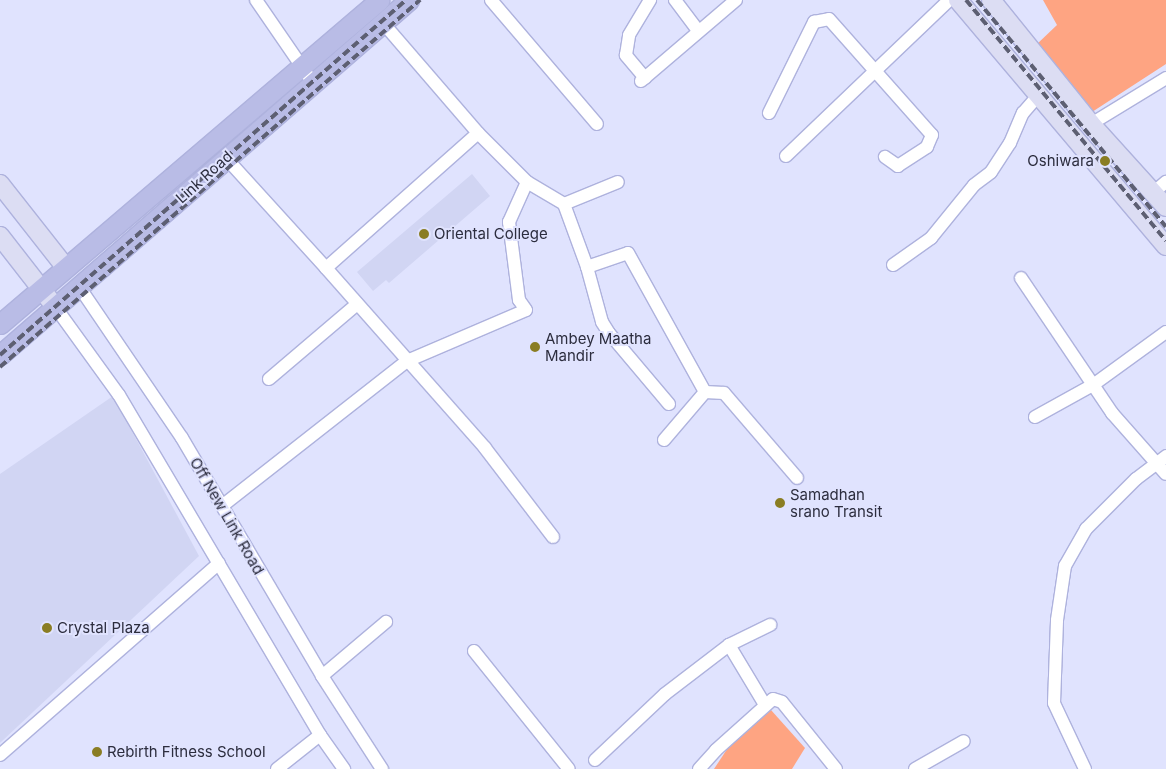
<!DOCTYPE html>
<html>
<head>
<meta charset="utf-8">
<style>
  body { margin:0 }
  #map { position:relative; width:1166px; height:769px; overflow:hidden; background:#e0e3fe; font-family:Inter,sans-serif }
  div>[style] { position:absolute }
  .built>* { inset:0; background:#d1d5f3 }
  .green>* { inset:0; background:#fea482 }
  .roads { filter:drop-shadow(1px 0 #aeb2dd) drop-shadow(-1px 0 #aeb2dd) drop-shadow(0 1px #aeb2dd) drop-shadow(0 -1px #aeb2dd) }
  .street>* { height:12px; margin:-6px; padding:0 6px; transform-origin:6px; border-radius:6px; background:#fff }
  .secondary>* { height:18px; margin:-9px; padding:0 9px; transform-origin:9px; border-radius:9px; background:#dcddf3 }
  .primary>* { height:19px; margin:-9.5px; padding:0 9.5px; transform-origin:9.5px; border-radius:9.5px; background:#b9bce6 }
  .rail>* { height:4px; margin-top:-2px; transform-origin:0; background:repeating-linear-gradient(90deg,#5d5f72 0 8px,transparent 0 12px) }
  .dots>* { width:14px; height:14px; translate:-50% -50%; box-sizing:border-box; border:2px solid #e0e3fe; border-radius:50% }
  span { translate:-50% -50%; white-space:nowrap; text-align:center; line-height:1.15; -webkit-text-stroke:4px #e0e3fe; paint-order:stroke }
  .poi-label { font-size:15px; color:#2c2d3e }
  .right { translate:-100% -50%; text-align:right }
  .left { translate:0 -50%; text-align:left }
  .street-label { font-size:15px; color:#2c2d3e }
</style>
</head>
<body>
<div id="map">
  <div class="built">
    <i style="clip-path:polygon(472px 174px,490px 196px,389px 283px,386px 280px,373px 291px,357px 272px)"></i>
    <i style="clip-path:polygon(113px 396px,199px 556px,0 743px,0 474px)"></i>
  </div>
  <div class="green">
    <i style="clip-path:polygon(1043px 0,1166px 0,1166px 64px,1092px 112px,1036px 45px,1057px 25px)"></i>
    <i style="clip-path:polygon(771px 710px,805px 748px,792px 769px,714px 769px,737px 734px)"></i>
  </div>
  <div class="roads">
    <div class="street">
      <i style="left:256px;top:0;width:101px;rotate:55.5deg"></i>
      <i style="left:491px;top:0;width:163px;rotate:49.5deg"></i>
      <i style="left:675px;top:0;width:38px;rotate:53deg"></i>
      <i style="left:645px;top:78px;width:30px;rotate:-130deg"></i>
      <i style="left:626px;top:55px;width:20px;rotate:-81deg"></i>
      <i style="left:629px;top:35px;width:41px;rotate:-59deg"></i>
      <i style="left:641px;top:81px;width:125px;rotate:-40.5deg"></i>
      <i style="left:769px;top:113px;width:102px;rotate:-63.7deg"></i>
      <i style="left:814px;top:22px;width:15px;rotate:-11deg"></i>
      <i style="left:829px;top:19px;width:155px;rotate:48.4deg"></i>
      <i style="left:932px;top:135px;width:13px;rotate:113deg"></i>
      <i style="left:927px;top:147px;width:35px;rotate:147deg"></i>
      <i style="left:898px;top:166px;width:16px;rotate:-145deg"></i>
      <i style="left:1091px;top:124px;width:88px;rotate:-31.5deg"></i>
      <i style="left:478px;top:133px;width:69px;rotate:45deg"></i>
      <i style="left:527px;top:182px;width:43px;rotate:30.7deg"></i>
      <i style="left:564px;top:204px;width:67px;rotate:69.9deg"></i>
      <i style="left:587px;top:267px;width:43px;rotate:-18.9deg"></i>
      <i style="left:628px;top:253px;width:159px;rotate:61deg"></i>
      <i style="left:705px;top:392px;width:19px;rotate:3deg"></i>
      <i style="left:724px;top:393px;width:112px;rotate:49.3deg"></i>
      <i style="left:786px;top:156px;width:226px;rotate:-43.7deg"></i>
      <i style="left:226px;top:158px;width:149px;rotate:47.7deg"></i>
      <i style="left:326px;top:268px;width:203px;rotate:-41.6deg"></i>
      <i style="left:478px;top:133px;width:145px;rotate:-130.8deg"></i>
      <i style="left:1154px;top:192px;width:16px;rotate:-40deg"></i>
      <i style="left:564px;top:204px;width:58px;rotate:-22.2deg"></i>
      <i style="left:893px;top:265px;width:47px;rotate:-35.4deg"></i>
      <i style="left:931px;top:238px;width:68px;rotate:-50.9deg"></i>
      <i style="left:974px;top:185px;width:21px;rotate:-37deg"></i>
      <i style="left:991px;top:172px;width:35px;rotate:-57deg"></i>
      <i style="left:1010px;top:143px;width:33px;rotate:-67deg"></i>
      <i style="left:1023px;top:113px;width:23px;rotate:-49deg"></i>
      <i style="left:587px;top:267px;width:57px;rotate:74.7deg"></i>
      <i style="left:602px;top:322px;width:13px;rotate:58deg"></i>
      <i style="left:609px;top:333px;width:93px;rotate:49.8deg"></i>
      <i style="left:326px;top:268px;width:240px;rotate:48.5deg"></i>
      <i style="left:485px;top:448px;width:112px;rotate:52.6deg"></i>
      <i style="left:1021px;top:278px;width:163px;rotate:56deg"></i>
      <i style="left:1112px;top:413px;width:81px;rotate:48.5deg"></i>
      <i style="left:80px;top:288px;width:181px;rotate:55.8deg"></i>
      <i style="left:182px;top:438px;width:276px;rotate:59.5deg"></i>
      <i style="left:322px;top:676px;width:111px;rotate:57.2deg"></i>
      <i style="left:56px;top:308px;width:107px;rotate:54.1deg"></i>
      <i style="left:119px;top:395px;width:395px;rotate:59.4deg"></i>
      <i style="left:320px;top:735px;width:42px;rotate:54.8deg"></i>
      <i style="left:269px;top:379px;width:116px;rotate:-40.4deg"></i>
      <i style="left:1035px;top:417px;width:66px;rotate:-28.9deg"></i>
      <i style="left:1093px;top:385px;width:90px;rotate:-36deg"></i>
      <i style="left:664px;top:440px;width:63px;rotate:-49.5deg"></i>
      <i style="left:222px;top:506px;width:235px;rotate:-38.1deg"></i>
      <i style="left:407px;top:361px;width:129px;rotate:-23.2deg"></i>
      <i style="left:526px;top:310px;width:12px;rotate:-125deg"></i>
      <i style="left:519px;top:300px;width:79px;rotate:-97.3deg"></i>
      <i style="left:509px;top:222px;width:44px;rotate:-65.8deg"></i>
      <i style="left:729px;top:645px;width:46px;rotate:-26deg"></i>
      <i style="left:474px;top:651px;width:151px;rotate:51.2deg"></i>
      <i style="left:322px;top:676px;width:84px;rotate:-40.2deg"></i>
      <i style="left:0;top:755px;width:291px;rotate:-41.2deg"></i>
      <i style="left:595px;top:760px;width:96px;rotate:-43.3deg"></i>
      <i style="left:665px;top:694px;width:81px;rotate:-37.4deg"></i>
      <i style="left:729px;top:645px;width:70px;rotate:59deg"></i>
      <i style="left:277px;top:769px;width:55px;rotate:-38.3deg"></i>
      <i style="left:699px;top:769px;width:25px;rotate:-48deg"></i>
      <i style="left:716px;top:750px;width:76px;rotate:-41.8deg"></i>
      <i style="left:773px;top:699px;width:9px;rotate:18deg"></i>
      <i style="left:782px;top:702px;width:86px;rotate:51.1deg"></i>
      <i style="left:915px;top:769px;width:56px;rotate:-29.7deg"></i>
      <i style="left:1085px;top:769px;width:73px;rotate:-115.2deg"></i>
      <i style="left:1054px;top:703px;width:83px;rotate:-87.9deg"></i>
      <i style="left:1057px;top:620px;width:55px;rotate:-81.6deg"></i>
      <i style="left:1065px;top:566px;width:43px;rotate:-60.4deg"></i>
      <i style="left:1086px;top:529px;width:71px;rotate:-45deg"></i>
      <i style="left:1136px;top:479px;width:38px;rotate:-37deg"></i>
    </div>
    <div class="secondary">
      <i style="left:958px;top:0;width:322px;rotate:49.8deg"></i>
      <i style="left:991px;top:0;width:159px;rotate:51.1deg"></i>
      <i style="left:1091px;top:124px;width:112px;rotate:47.9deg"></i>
      <i style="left:0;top:184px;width:107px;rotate:51.8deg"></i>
      <i style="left:0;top:236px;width:91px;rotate:52.1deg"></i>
    </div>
    <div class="primary">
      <i style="left:0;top:324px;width:499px;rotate:-40.5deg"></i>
      <i style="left:0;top:355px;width:542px;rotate:-40.96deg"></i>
    </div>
  </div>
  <div class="rail">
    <i style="left:966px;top:0;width:313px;rotate:50.3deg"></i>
    <i style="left:977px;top:0;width:295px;rotate:50.2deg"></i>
    <i style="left:0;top:355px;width:539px;rotate:-41.17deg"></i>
    <i style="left:0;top:367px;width:558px;rotate:-41.15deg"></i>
  </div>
  <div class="dots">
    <i style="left:1105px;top:161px;background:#8a7d23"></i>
    <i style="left:424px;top:234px;background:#8a7d23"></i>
    <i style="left:535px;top:347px;background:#8a7d23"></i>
    <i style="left:780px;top:503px;background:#8a7d23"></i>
    <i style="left:47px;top:628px;background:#8a7d23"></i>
    <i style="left:97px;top:752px;background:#8a7d23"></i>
  </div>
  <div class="poi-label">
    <span class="right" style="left:1094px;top:161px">Oshiwara</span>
    <span class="left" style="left:434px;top:234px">Oriental College</span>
    <span class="left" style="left:545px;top:347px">Ambey Maatha<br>Mandir</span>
    <span class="left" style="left:790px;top:503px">Samadhan<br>srano Transit</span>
    <span class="left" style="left:57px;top:628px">Crystal Plaza</span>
    <span class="left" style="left:107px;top:752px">Rebirth Fitness School</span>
  </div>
  <div class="street-label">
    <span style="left:204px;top:177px;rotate:-42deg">Link Road</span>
    <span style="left:227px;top:516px;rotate:60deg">Off New Link Road</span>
  </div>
</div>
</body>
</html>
